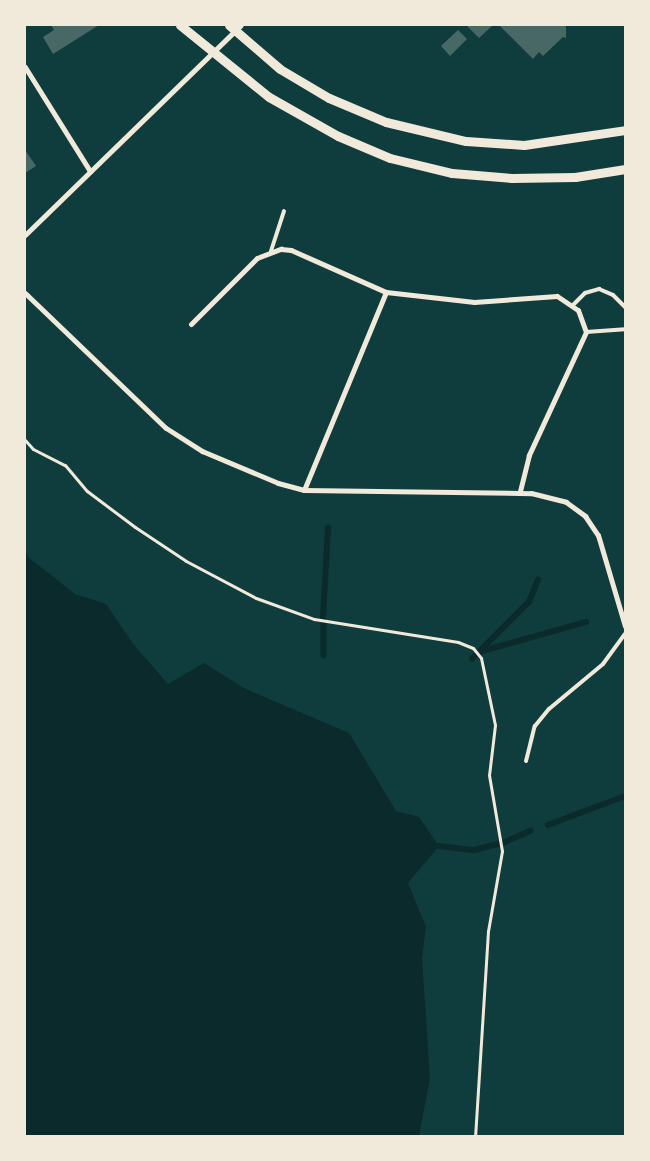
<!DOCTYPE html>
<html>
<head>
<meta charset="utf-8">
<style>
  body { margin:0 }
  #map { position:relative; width:650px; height:1161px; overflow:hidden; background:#0f3d3e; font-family:Jost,sans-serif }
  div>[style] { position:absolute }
  .water>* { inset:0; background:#0a2a2b }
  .stream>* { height:5.5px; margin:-2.75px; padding:0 2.75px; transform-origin:2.75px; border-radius:2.75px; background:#0a2a2b }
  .building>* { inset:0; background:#486865 }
  .path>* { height:3px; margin:-1.5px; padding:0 1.5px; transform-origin:1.5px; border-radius:1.5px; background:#f1e9da }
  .service>* { height:4px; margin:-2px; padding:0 2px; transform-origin:2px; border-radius:2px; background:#f1e9da }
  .minor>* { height:5px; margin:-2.5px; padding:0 2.5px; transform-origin:2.5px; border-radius:2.5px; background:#f1e9da }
  .tertiary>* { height:9px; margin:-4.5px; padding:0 4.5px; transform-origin:4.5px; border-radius:4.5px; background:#f1e9da }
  span { translate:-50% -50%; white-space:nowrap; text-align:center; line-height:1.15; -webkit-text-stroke:5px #f1e9da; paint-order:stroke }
  .frame { position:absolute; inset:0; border:26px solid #f1e9da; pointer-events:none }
</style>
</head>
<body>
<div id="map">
  <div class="water">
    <i style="clip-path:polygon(25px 549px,28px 557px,75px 594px,106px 604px,134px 645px,168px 684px,204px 663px,246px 689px,349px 733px,396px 811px,419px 817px,439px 846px,408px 883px,426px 927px,422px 958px,430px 1078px,419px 1136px,25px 1136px)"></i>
  </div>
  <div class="stream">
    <i style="left:323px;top:618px;width:90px;rotate:-86.8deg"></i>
    <i style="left:324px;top:624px;width:31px;rotate:90deg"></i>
    <i style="left:481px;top:650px;width:68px;rotate:-45deg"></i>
    <i style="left:529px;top:602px;width:24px;rotate:-68deg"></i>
    <i style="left:479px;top:652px;width:111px;rotate:-15.7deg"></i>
    <i style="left:472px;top:659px;width:4px;rotate:-45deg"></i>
    <i style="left:548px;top:825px;width:82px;rotate:-20.6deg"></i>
    <i style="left:503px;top:843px;width:30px;rotate:-24deg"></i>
    <i style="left:439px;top:846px;width:35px;rotate:7deg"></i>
    <i style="left:474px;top:850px;width:25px;rotate:-14deg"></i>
  </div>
  <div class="building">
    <i style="clip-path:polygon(51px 25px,99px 25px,53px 54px,43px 37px,54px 30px)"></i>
    <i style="clip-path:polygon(466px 25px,493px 25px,479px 38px)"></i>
    <i style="clip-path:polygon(499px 25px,566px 25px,566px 38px,563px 37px,543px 56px,539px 52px,533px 59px)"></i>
    <i style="clip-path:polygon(458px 30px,467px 39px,450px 56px,441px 46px)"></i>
    <i style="clip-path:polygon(25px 150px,36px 166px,25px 173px)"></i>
  </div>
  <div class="path">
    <i style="left:25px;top:440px;width:12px;rotate:48deg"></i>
    <i style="left:33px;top:449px;width:36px;rotate:27deg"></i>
    <i style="left:65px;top:465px;width:34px;rotate:50deg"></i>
    <i style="left:87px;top:491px;width:60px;rotate:36.9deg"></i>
    <i style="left:135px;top:527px;width:61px;rotate:33.7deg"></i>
    <i style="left:186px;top:561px;width:79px;rotate:27.9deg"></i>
    <i style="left:256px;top:598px;width:62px;rotate:19.9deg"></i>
    <i style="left:314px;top:619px;width:146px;rotate:9.1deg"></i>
    <i style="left:458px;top:642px;width:16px;rotate:22deg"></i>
    <i style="left:473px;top:648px;width:13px;rotate:51deg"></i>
    <i style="left:481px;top:658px;width:68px;rotate:78.2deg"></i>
    <i style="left:495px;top:725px;width:50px;rotate:96.8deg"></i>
    <i style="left:489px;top:775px;width:77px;rotate:80.3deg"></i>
    <i style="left:502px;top:851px;width:81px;rotate:99.9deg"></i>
    <i style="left:488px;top:931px;width:205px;rotate:93.6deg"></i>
  </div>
  <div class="service">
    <i style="left:271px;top:251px;width:42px;rotate:-72deg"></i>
    <i style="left:573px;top:305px;width:17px;rotate:-45deg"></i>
    <i style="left:585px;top:293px;width:15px;rotate:-16deg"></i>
    <i style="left:599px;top:289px;width:15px;rotate:23deg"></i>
    <i style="left:613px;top:295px;width:17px;rotate:45deg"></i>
    <i style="left:586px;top:332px;width:39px;rotate:-4deg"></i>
    <i style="left:526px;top:761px;width:36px;rotate:-76deg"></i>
    <i style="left:535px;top:726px;width:22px;rotate:-51deg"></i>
    <i style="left:549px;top:709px;width:70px;rotate:-39.8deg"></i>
    <i style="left:603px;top:664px;width:37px;rotate:-54deg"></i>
  </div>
  <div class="minor">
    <i style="left:25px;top:67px;width:123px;rotate:58deg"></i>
    <i style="left:25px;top:235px;width:301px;rotate:-44.2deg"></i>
    <i style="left:25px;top:293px;width:195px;rotate:43.8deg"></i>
    <i style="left:166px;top:428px;width:43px;rotate:32.6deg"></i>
    <i style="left:202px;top:451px;width:82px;rotate:22.8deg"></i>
    <i style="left:278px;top:483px;width:27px;rotate:15deg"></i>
    <i style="left:304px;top:490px;width:227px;rotate:0.8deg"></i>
    <i style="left:531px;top:493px;width:36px;rotate:14deg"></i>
    <i style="left:566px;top:502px;width:24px;rotate:36deg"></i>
    <i style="left:585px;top:516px;width:23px;rotate:56deg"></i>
    <i style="left:598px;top:535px;width:95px;rotate:73.5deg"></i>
    <i style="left:191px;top:324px;width:93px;rotate:-45deg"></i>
    <i style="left:257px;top:258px;width:26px;rotate:-21deg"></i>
    <i style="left:281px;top:249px;width:10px;rotate:6deg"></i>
    <i style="left:291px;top:250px;width:104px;rotate:23.9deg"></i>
    <i style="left:386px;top:292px;width:89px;rotate:6.5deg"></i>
    <i style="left:474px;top:302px;width:83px;rotate:-4.1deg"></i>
    <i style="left:557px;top:296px;width:25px;rotate:34deg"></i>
    <i style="left:578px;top:310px;width:23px;rotate:70deg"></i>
    <i style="left:586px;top:332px;width:136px;rotate:114.9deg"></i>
    <i style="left:529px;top:455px;width:38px;rotate:104deg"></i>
    <i style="left:304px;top:490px;width:214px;rotate:-67.5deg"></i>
  </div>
  <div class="tertiary">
    <i style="left:180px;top:25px;width:114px;rotate:39deg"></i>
    <i style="left:269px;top:97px;width:79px;rotate:29.5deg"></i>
    <i style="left:338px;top:136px;width:56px;rotate:22.9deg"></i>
    <i style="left:390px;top:158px;width:64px;rotate:13.6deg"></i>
    <i style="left:452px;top:173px;width:60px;rotate:4.8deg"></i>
    <i style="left:512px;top:178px;width:63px;rotate:-0.9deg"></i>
    <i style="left:575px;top:177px;width:51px;rotate:-9.1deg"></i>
    <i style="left:229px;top:25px;width:67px;rotate:40.8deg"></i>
    <i style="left:280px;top:69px;width:57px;rotate:30.6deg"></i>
    <i style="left:329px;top:98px;width:62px;rotate:22.8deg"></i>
    <i style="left:386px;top:122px;width:82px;rotate:13.4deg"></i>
    <i style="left:466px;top:141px;width:58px;rotate:3.9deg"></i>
    <i style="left:524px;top:145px;width:102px;rotate:-8.4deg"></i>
  </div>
  <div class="frame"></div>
</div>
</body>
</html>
